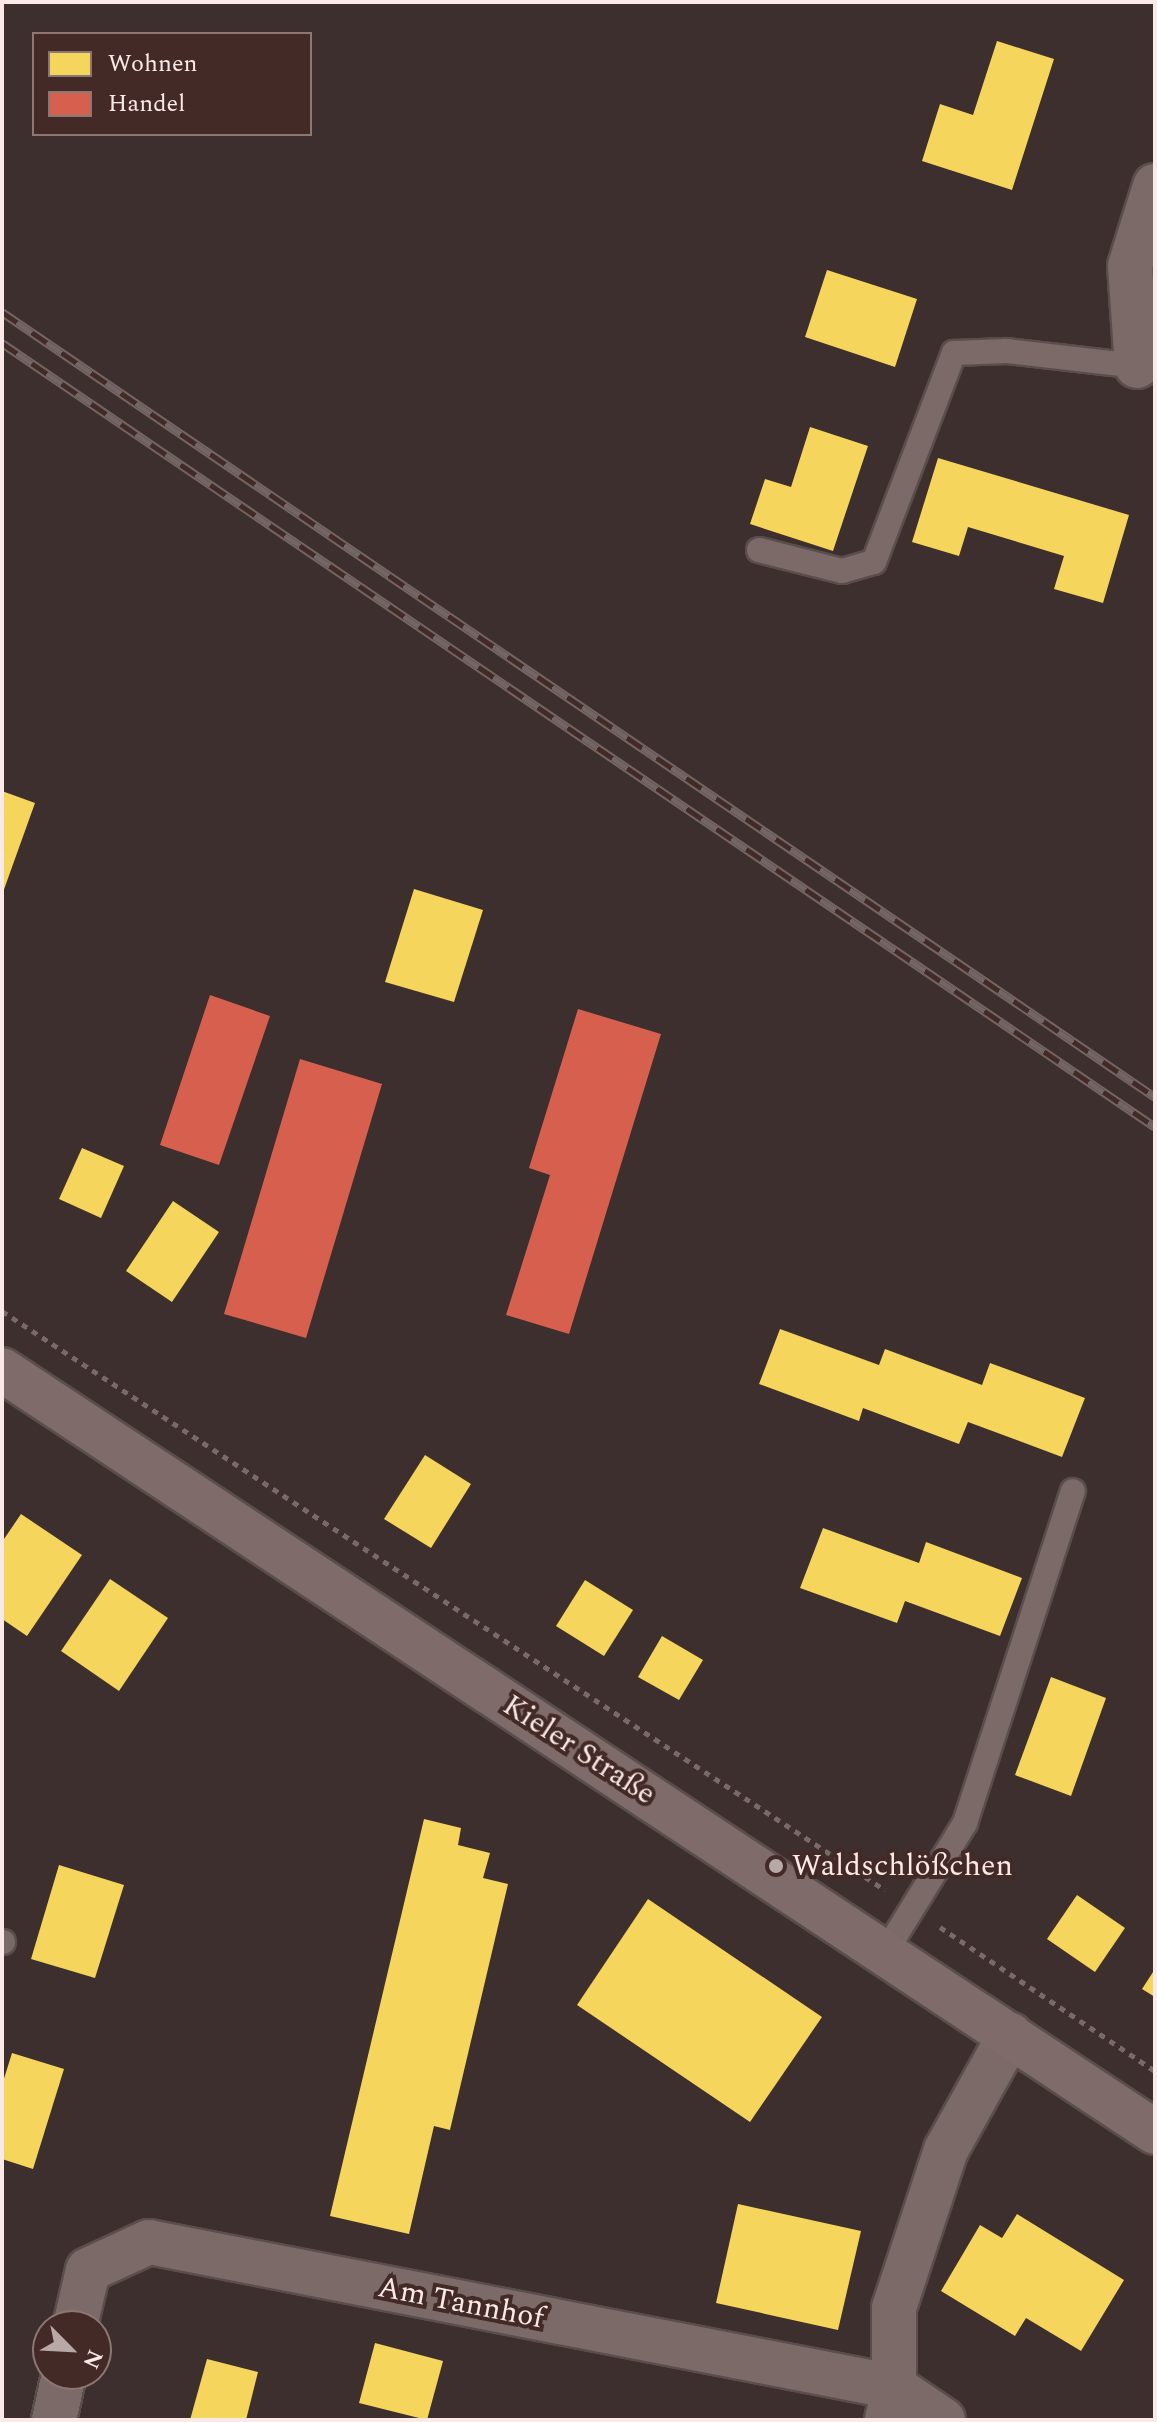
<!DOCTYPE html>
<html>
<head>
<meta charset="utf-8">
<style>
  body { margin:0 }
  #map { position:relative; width:1157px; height:2422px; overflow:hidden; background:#3d2f2d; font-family:Spectral,serif }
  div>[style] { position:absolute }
  .homes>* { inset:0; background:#f6d55c }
  .shops>* { inset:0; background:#d6604d }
  .path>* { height:5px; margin-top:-2.5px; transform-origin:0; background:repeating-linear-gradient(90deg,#796a69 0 6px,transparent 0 12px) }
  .roads { filter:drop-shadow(2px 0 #5a4e4d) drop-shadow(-2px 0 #5a4e4d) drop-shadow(0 2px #5a4e4d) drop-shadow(0 -2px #5a4e4d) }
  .lane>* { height:24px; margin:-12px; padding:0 12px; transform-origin:12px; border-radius:12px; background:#7b6a68 }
  .street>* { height:44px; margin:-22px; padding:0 22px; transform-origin:22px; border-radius:22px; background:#7b6a68 }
  .secondary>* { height:44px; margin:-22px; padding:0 22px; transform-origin:22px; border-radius:22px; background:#7f6b69 }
  .rail>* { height:9px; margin-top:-4.5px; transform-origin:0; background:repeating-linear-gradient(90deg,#432a27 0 18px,#736563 0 36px); box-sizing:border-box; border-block:2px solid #736563 }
  .dots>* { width:22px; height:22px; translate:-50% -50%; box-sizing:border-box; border:4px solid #432a27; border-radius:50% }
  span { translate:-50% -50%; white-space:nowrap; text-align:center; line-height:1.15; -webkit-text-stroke:8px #432a27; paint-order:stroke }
  .street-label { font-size:30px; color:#fbeae8 }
  .poi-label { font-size:30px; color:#fbeae8 }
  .left { translate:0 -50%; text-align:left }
  .frame { position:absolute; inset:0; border:4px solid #fbeae8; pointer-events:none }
  .legend { position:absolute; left:32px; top:32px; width:280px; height:104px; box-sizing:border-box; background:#432a27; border:2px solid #8d7774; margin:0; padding:10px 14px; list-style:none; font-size:24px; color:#fbeae8 }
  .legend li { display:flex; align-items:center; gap:16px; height:40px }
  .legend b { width:40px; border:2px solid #8d7774 }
  .north { position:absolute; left:32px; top:2310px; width:80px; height:80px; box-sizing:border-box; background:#432a27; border:2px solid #8d7774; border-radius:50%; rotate:114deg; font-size:22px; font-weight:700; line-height:32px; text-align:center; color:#fbeae8 }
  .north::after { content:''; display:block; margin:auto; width:28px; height:36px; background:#b8a9a7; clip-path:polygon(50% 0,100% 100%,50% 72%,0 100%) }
</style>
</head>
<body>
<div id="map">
  <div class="homes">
    <i style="clip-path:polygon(997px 41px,1054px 59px,1012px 190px,922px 161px,940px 104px,973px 115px)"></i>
    <i style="clip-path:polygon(827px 270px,917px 299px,895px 367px,805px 337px)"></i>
    <i style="clip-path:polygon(810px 427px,868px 446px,833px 551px,750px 524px,765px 479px,791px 487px)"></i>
    <i style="clip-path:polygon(938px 458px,1129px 515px,1103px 603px,1054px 589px,1064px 556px,968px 527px,959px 556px,912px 542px)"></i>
    <i style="clip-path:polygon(2px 791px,35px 803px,2px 895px)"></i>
    <i style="clip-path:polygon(414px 889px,483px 910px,454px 1002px,385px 982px)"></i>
    <i style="clip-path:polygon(82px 1148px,124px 1166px,101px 1218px,59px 1199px)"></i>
    <i style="clip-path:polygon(173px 1201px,219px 1232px,172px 1302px,126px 1271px)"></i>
    <i style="clip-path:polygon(780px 1329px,879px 1365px,885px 1349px,982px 1385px,990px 1363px,1085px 1398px,1062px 1457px,968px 1422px,959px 1444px,863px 1408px,859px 1421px,759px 1384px)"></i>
    <i style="clip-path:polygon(425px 1455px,471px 1484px,431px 1548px,384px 1519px)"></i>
    <i style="clip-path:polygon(21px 1514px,82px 1555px,27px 1636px,2px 1619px,2px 1542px)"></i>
    <i style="clip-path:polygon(823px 1528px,919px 1563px,926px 1542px,1022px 1578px,1000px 1636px,905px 1601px,897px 1623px,800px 1588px)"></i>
    <i style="clip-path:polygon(110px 1579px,168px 1618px,119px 1691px,61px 1651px)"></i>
    <i style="clip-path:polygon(585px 1580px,633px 1610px,604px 1656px,556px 1626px)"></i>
    <i style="clip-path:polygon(662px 1636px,703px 1660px,679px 1700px,638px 1677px)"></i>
    <i style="clip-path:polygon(1051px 1677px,1106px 1698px,1071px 1796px,1015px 1775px)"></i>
    <i style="clip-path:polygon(424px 1819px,461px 1828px,458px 1845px,490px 1853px,483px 1878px,508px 1884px,450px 2130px,434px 2126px,409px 2234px,330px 2216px)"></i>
    <i style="clip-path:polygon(59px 1865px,124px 1885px,95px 1978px,31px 1959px)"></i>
    <i style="clip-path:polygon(1077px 1895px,1125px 1928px,1095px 1972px,1047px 1939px)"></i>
    <i style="clip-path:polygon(648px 1899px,822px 2017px,750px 2122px,577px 2005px)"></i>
    <i style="clip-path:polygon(1155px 1969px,1155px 1997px,1142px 1989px)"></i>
    <i style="clip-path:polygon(12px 2053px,64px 2069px,33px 2169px,2px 2159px,2px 2085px)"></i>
    <i style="clip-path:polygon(738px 2204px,861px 2231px,838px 2330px,716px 2303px)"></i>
    <i style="clip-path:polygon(1017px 2214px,1124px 2280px,1081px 2351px,1026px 2318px,1015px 2336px,941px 2291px,980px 2225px,1002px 2238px)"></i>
    <i style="clip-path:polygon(375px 2343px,443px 2361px,427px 2420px,359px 2403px)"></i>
    <i style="clip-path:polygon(207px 2359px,258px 2372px,246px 2420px,190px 2420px)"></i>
  </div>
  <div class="shops">
    <i style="clip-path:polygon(210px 995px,270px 1016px,219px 1165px,160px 1145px)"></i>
    <i style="clip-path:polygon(578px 1009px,661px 1034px,569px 1334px,506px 1315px,550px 1175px,529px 1168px)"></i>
    <i style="clip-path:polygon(300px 1059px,382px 1084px,306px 1338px,224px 1314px)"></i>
  </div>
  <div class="path">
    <i style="left:2px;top:1311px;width:1056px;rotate:33.25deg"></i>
    <i style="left:940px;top:1927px;width:259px;rotate:33.8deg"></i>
  </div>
  <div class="roads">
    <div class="lane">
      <i style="left:759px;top:550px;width:86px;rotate:14.2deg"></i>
      <i style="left:842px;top:571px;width:33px;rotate:-16deg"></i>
      <i style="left:874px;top:562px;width:224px;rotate:-69.1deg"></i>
      <i style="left:954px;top:353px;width:53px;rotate:-2.2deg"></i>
      <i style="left:1007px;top:351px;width:131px;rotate:6.6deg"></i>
      <i style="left:2px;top:1942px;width:1px"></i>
      <i style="left:886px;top:1951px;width:150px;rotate:-58.3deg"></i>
      <i style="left:965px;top:1823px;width:349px;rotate:-72deg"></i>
    </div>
    <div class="street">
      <i style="left:1137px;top:366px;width:100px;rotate:-94deg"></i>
      <i style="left:1130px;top:266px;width:84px;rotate:-72.6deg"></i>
      <i style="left:75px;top:2326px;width:57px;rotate:-76.9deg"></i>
      <i style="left:88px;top:2270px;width:67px;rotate:-24.7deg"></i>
      <i style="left:149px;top:2242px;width:759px;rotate:11.01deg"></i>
      <i style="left:894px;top:2387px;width:59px;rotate:34deg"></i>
      <i style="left:54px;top:2420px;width:47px;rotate:-77.7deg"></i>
      <i style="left:887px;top:2420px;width:34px;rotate:-78deg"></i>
      <i style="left:894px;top:2387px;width:79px;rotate:-90deg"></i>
      <i style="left:894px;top:2308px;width:166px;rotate:-71.8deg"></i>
      <i style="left:946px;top:2150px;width:132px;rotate:-60.9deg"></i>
    </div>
    <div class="secondary">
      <i style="left:2px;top:1370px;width:1382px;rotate:33.46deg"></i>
    </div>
  </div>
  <div class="rail">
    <i style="left:2px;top:312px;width:1395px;rotate:34.25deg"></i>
    <i style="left:2px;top:343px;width:1394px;rotate:34.21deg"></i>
  </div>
  <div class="dots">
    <i style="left:776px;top:1866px;background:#b8a9a7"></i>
  </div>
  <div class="street-label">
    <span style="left:579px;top:1750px;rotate:33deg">Kieler Straße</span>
    <span style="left:461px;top:2303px;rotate:11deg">Am Tannhof</span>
  </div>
  <div class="poi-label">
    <span class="left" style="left:792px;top:1866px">Waldschlößchen</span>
  </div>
  <div class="frame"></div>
  <ul class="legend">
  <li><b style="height:22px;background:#f6d55c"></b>Wohnen</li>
  <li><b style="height:22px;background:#d6604d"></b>Handel</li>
  </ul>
  <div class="north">N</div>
</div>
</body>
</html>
